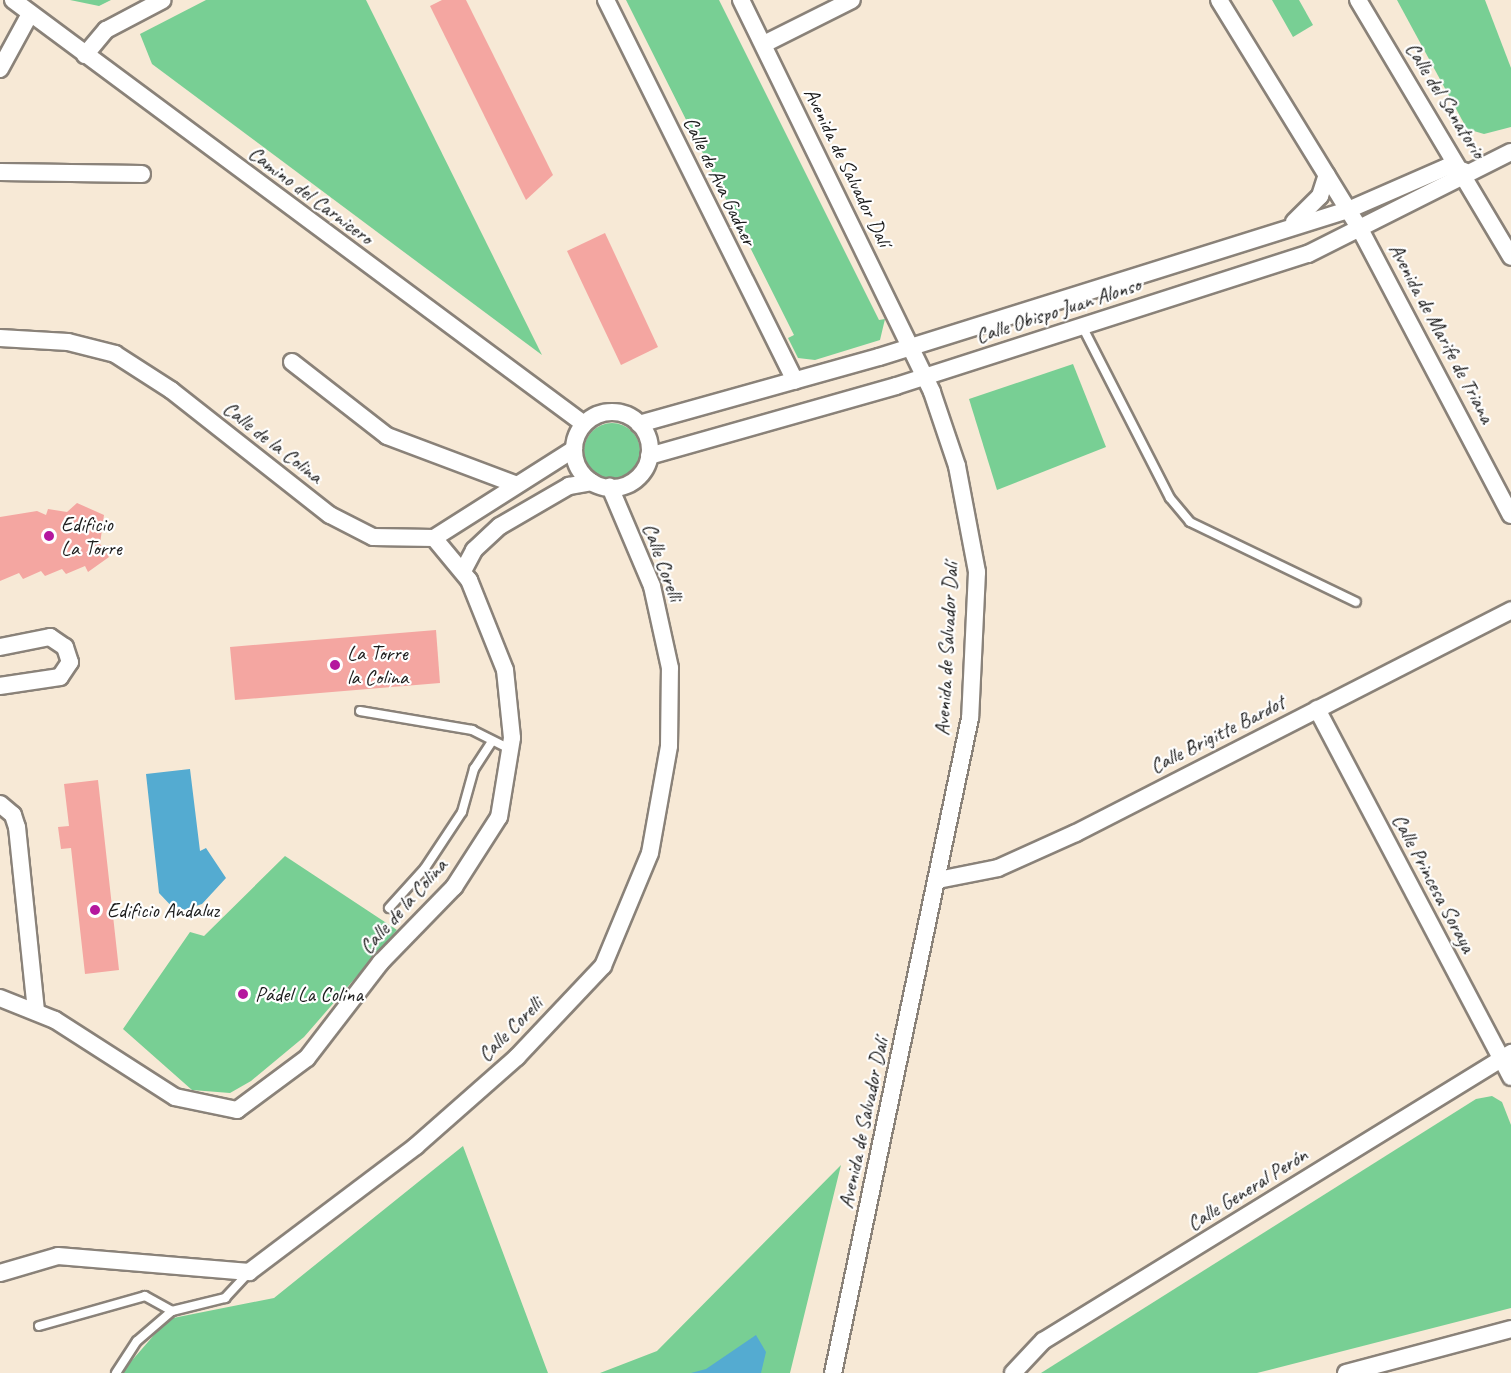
<!DOCTYPE html>
<html>
<head>
<meta charset="utf-8">
<style>
  body { margin:0 }
  #map { position:relative; width:1511px; height:1373px; overflow:hidden; background:#f7e9d6; font-family:Caveat,sans-serif }
  div>[style] { position:absolute }
  .green>* { inset:0; background:#78cf94 }
  .round { border-radius:50% }
  .water>* { inset:0; background:#54abd1 }
  .building>* { inset:0; background:#f4a6a1 }
  .roads { filter:drop-shadow(2px 0 #8a8279) drop-shadow(-2px 0 #8a8279) drop-shadow(0 2px #8a8279) drop-shadow(0 -2px #8a8279) }
  .service>* { height:8px; margin:-4px; padding:0 4px; transform-origin:4px; border-radius:4px; background:#fff }
  .minor>* { height:16px; margin:-8px; padding:0 8px; transform-origin:8px; border-radius:8px; background:#fff }
  .minor>.ring { margin:-8px; padding:0; box-sizing:content-box; background:none; border:16px solid #fff; border-radius:50% }
  .dots>* { width:16px; height:16px; translate:-50% -50%; box-sizing:border-box; border:3px solid #fff; border-radius:50% }
  span { translate:-50% -50%; white-space:nowrap; text-align:center; line-height:1.15; -webkit-text-stroke:4.5px #fff; paint-order:stroke }
  .street-label { font-size:21px; color:#1c1c1c }
  .poi-label { font-size:21px; color:#1c1c1c }
  .left { translate:0 -50%; text-align:left }
</style>
</head>
<body>
<div id="map">
  <div class="green">
    <i style="clip-path:polygon(70px 0,111px 0,99px 6px)"></i>
    <i style="clip-path:polygon(206px 0,366px 0,542px 355px,152px 64px,140px 34px)"></i>
    <i style="clip-path:polygon(626px 0,719px 0,879px 320px,885px 319px,880px 340px,815px 360px,798px 358px,788px 338px,794px 335px)"></i>
    <i style="clip-path:polygon(1272px 0,1299px 0,1313px 25px,1293px 37px)"></i>
    <i style="clip-path:polygon(1397px 0,1485px 0,1511px 68px,1511px 127px,1484px 134px,1467px 129px)"></i>
    <i style="clip-path:polygon(1073px 364px,1106px 447px,997px 490px,969px 399px)"></i>
    <i class="round" style="left:584px;top:423px;width:56px;height:56px"></i>
    <i style="clip-path:polygon(285px 856px,397px 930px,304px 1037px,251px 1081px,230px 1093px,192px 1090px,123px 1029px,190px 932px,204px 936px)"></i>
    <i style="clip-path:polygon(1492px 1096px,1502px 1102px,1511px 1125px,1511px 1308px,1257px 1373px,1041px 1373px,1476px 1099px)"></i>
    <i style="clip-path:polygon(463px 1146px,548px 1373px,121px 1373px,168px 1319px,274px 1298px)"></i>
    <i style="clip-path:polygon(841px 1165px,790px 1373px,600px 1373px,657px 1351px)"></i>
  </div>
  <div class="water">
    <i style="clip-path:polygon(190px 769px,200px 851px,206px 848px,226px 878px,202px 904px,177px 912px,159px 893px,146px 774px)"></i>
    <i style="clip-path:polygon(756px 1335px,766px 1352px,761px 1373px,691px 1373px,706px 1369px)"></i>
  </div>
  <div class="building">
    <i style="clip-path:polygon(442px 0,466px 0,553px 175px,526px 200px,430px 6px)"></i>
    <i style="clip-path:polygon(605px 233px,658px 347px,621px 365px,567px 251px)"></i>
    <i style="clip-path:polygon(77px 503px,104px 515px,100px 544px,109px 557px,88px 572px,85px 566px,66px 574px,62px 569px,45px 576px,41px 571px,23px 579px,19px 573px,0 581px,0 517px,37px 511px,46px 515px,48px 509px,67px 512px)"></i>
    <i style="clip-path:polygon(436px 630px,440px 683px,235px 700px,230px 647px)"></i>
    <i style="clip-path:polygon(98px 780px,119px 970px,85px 974px,71px 848px,61px 849px,58px 827px,69px 826px,64px 784px)"></i>
  </div>
  <div class="roads">
    <div class="service">
      <i style="left:1082px;top:326px;width:193px;rotate:62.9deg"></i>
      <i style="left:1170px;top:498px;width:31px;rotate:50deg"></i>
      <i style="left:1190px;top:522px;width:184px;rotate:25.7deg"></i>
      <i style="left:360px;top:711px;width:114px;rotate:9.6deg"></i>
      <i style="left:472px;top:730px;width:42px;rotate:26.6deg"></i>
      <i style="left:389px;top:908px;width:54px;rotate:-48deg"></i>
      <i style="left:425px;top:868px;width:67px;rotate:-56.5deg"></i>
      <i style="left:462px;top:812px;width:45px;rotate:-74.4deg"></i>
      <i style="left:474px;top:769px;width:33px;rotate:-57deg"></i>
      <i style="left:39px;top:1326px;width:110px;rotate:-15.8deg"></i>
      <i style="left:145px;top:1296px;width:31px;rotate:29deg"></i>
      <i style="left:116px;top:1373px;width:38px;rotate:-57deg"></i>
      <i style="left:137px;top:1341px;width:46px;rotate:-40.6deg"></i>
      <i style="left:172px;top:1311px;width:55px;rotate:-13.8deg"></i>
      <i style="left:225px;top:1298px;width:34px;rotate:-47deg"></i>
    </div>
    <div class="minor">
      <i style="left:13px;top:0;width:711px;rotate:36.6deg"></i>
      <i style="left:606px;top:0;width:425px;rotate:63.6deg"></i>
      <i style="left:741px;top:0;width:436px;rotate:64deg"></i>
      <i style="left:932px;top:392px;width:78px;rotate:71.3deg"></i>
      <i style="left:957px;top:466px;width:108px;rotate:79.3deg"></i>
      <i style="left:977px;top:572px;width:146px;rotate:92.7deg"></i>
      <i style="left:970px;top:718px;width:669px;rotate:101.81deg"></i>
      <i style="left:1219px;top:0;width:271px;rotate:58.4deg"></i>
      <i style="left:1361px;top:231px;width:321px;rotate:62.2deg"></i>
      <i style="left:1358px;top:0;width:299px;rotate:59.2deg"></i>
      <i style="left:764px;top:44px;width:98px;rotate:-26.6deg"></i>
      <i style="left:85px;top:55px;width:33px;rotate:-50deg"></i>
      <i style="left:106px;top:30px;width:64px;rotate:-27.8deg"></i>
      <i style="left:0;top:69px;width:63px;rotate:-61.4deg"></i>
      <i style="left:0;top:172px;width:142px;rotate:0.8deg"></i>
      <i style="left:1294px;top:222px;width:37px;rotate:-45deg"></i>
      <i style="left:1320px;top:196px;width:22px;rotate:-72deg"></i>
      <i style="left:0;top:338px;width:68px;rotate:3.4deg"></i>
      <i style="left:68px;top:342px;width:49px;rotate:14.3deg"></i>
      <i style="left:115px;top:354px;width:67px;rotate:32.7deg"></i>
      <i style="left:171px;top:390px;width:202px;rotate:38.2deg"></i>
      <i style="left:330px;top:515px;width:48px;rotate:27.1deg"></i>
      <i style="left:373px;top:537px;width:61px;rotate:0.9deg"></i>
      <i style="left:434px;top:538px;width:55px;rotate:50.2deg"></i>
      <i style="left:469px;top:580px;width:97px;rotate:68.2deg"></i>
      <i style="left:505px;top:670px;width:68px;rotate:84.1deg"></i>
      <i style="left:512px;top:738px;width:80px;rotate:99.3deg"></i>
      <i style="left:499px;top:817px;width:83px;rotate:122.7deg"></i>
      <i style="left:454px;top:887px;width:105px;rotate:134.2deg"></i>
      <i style="left:381px;top:962px;width:121px;rotate:127.6deg"></i>
      <i style="left:307px;top:1058px;width:87px;rotate:143.4deg"></i>
      <i style="left:237px;top:1110px;width:63px;rotate:-168.2deg"></i>
      <i style="left:175px;top:1097px;width:143px;rotate:-147.3deg"></i>
      <i style="left:55px;top:1020px;width:59px;rotate:-158.2deg"></i>
      <i style="left:292px;top:362px;width:120px;rotate:37.9deg"></i>
      <i style="left:387px;top:436px;width:137px;rotate:20.6deg"></i>
      <i class="ring" style="left:574px;top:412px;width:60px;height:60px"></i>
      <i style="left:639px;top:424px;width:249px;rotate:-15.6deg"></i>
      <i style="left:879px;top:357px;width:491px;rotate:-17.4deg"></i>
      <i style="left:1348px;top:210px;width:108px;rotate:-23.5deg"></i>
      <i style="left:1447px;top:167px;width:17px;rotate:13deg"></i>
      <i style="left:649px;top:456px;width:257px;rotate:-15.8deg"></i>
      <i style="left:896px;top:386px;width:433px;rotate:-17.8deg"></i>
      <i style="left:1308px;top:254px;width:227px;rotate:-26.7deg"></i>
      <i style="left:434px;top:538px;width:166px;rotate:-32.4deg"></i>
      <i style="left:463px;top:571px;width:24px;rotate:-62deg"></i>
      <i style="left:474px;top:550px;width:35px;rotate:-43deg"></i>
      <i style="left:500px;top:526px;width:80px;rotate:-30.1deg"></i>
      <i style="left:569px;top:486px;width:23px;rotate:-10deg"></i>
      <i style="left:0;top:647px;width:51px;rotate:-11.3deg"></i>
      <i style="left:50px;top:637px;width:18px;rotate:34deg"></i>
      <i style="left:65px;top:647px;width:16px;rotate:72deg"></i>
      <i style="left:70px;top:662px;width:18px;rotate:124deg"></i>
      <i style="left:60px;top:677px;width:61px;rotate:171.5deg"></i>
      <i style="left:1317px;top:709px;width:416px;rotate:62.2deg"></i>
      <i style="left:0;top:804px;width:17px;rotate:40deg"></i>
      <i style="left:13px;top:815px;width:13px;rotate:72deg"></i>
      <i style="left:17px;top:827px;width:186px;rotate:84.1deg"></i>
      <i style="left:938px;top:880px;width:61px;rotate:-11.3deg"></i>
      <i style="left:998px;top:868px;width:85px;rotate:-24.2deg"></i>
      <i style="left:1076px;top:833px;width:489px;rotate:-27.1deg"></i>
      <i style="left:0;top:1273px;width:60px;rotate:-16.3deg"></i>
      <i style="left:58px;top:1256px;width:192px;rotate:4.8deg"></i>
      <i style="left:249px;top:1272px;width:209px;rotate:-37deg"></i>
      <i style="left:416px;top:1146px;width:135px;rotate:-41.4deg"></i>
      <i style="left:517px;top:1057px;width:125px;rotate:-46.6deg"></i>
      <i style="left:603px;top:966px;width:122px;rotate:-67.4deg"></i>
      <i style="left:650px;top:853px;width:109px;rotate:-79.9deg"></i>
      <i style="left:669px;top:746px;width:78px;rotate:-89.3deg"></i>
      <i style="left:670px;top:668px;width:84px;rotate:-102.4deg"></i>
      <i style="left:652px;top:586px;width:108px;rotate:-113deg"></i>
      <i style="left:1013px;top:1373px;width:44px;rotate:-46.8deg"></i>
      <i style="left:1043px;top:1341px;width:550px;rotate:-31.61deg"></i>
      <i style="left:1346px;top:1373px;width:171px;rotate:-14.9deg"></i>
    </div>
  </div>
  <div class="dots">
    <i style="left:49px;top:536px;background:#b5179e"></i>
    <i style="left:335px;top:665px;background:#b5179e"></i>
    <i style="left:95px;top:910px;background:#b5179e"></i>
    <i style="left:243px;top:994px;background:#b5179e"></i>
  </div>
  <div class="street-label">
    <span style="left:1446px;top:100px;rotate:58deg">Calle del Sanatorio</span>
    <span style="left:848px;top:167px;rotate:64deg">Avenida de Salvador Dalí</span>
    <span style="left:720px;top:181px;rotate:64deg">Calle de Ava Gadner</span>
    <span style="left:311px;top:195px;rotate:37deg">Camino del Carnicero</span>
    <span style="left:1058px;top:310px;rotate:-18deg">Calle Obispo Juan Alonso</span>
    <span style="left:1442px;top:333px;rotate:62deg">Avenida de Marife de Triana</span>
    <span style="left:273px;top:442px;rotate:38deg">Calle de la Colina</span>
    <span style="left:663px;top:562px;rotate:70deg">Calle Corelli</span>
    <span style="left:946px;top:649px;rotate:-87deg">Avenida de Salvador Dalí</span>
    <span style="left:1217px;top:734px;rotate:-27deg">Calle Brigitte Bardot</span>
    <span style="left:1434px;top:883px;rotate:62deg">Calle Princesa Soraya</span>
    <span style="left:403px;top:906px;rotate:-48deg">Calle de la Colina</span>
    <span style="left:510px;top:1029px;rotate:-45deg">Calle Corelli</span>
    <span style="left:863px;top:1123px;rotate:-78deg">Avenida de Salvador Dalí</span>
    <span style="left:1247px;top:1189px;rotate:-32deg">Calle General Perón</span>
  </div>
  <div class="poi-label">
    <span class="left" style="left:61px;top:536px">Edificio<br>La Torre</span>
    <span class="left" style="left:347px;top:665px">La Torre<br>la Colina</span>
    <span class="left" style="left:107px;top:910px">Edificio Andaluz</span>
    <span class="left" style="left:255px;top:994px">Pádel La Colina</span>
  </div>
</div>
</body>
</html>
